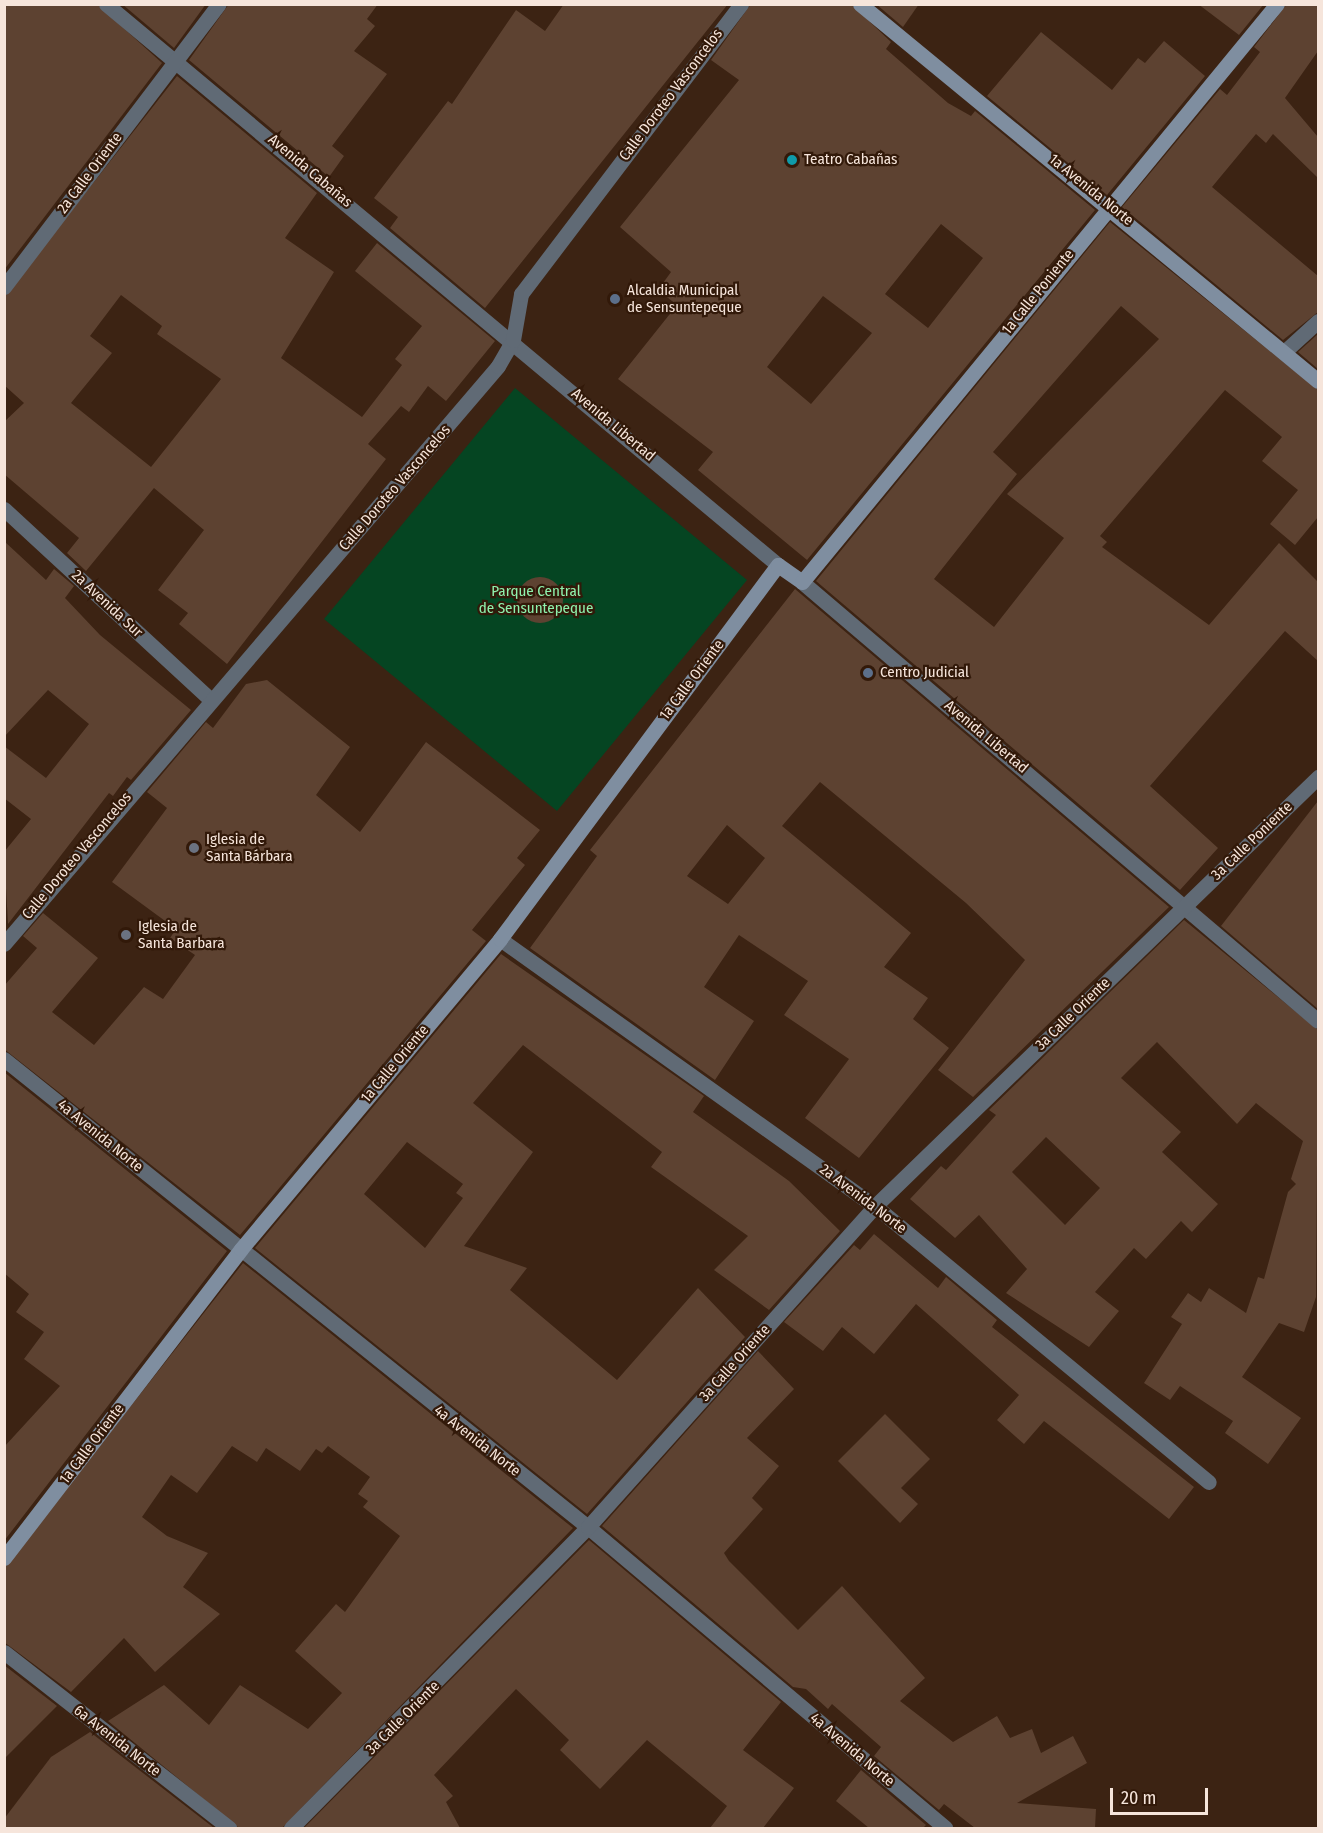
<!DOCTYPE html>
<html>
<head>
<meta charset="utf-8">
<style>
  body { margin:0 }
  #map { position:relative; width:1323px; height:1833px; overflow:hidden; background:#3c2313; font-family:"Fira Sans Condensed",sans-serif }
  div>[style] { position:absolute }
  .green>* { inset:0; background:#054522 }
  .building>* { inset:0; background:#5d4231 }
  .round { border-radius:50% }
  .street>* { height:15px; margin:-7.5px; padding:0 7.5px; transform-origin:7.5px; border-radius:7.5px; background:#606a75 }
  .secondary>* { height:15px; margin:-7.5px; padding:0 7.5px; transform-origin:7.5px; border-radius:7.5px; background:#7f8ea0 }
  .dots>* { width:16px; height:16px; translate:-50% -50%; box-sizing:border-box; border:3px solid #321909; border-radius:50% }
  span { translate:-50% -50%; white-space:nowrap; text-align:center; line-height:1.15; -webkit-text-stroke:4.5px #321909; paint-order:stroke }
  .street-label { font-size:15px; color:#f6e5db }
  .poi-label { font-size:15px; color:#f6e5db }
  .left { translate:0 -50%; text-align:left }
  .park-label { font-size:15px; color:#8ff2ad }
  .frame { position:absolute; inset:0; border:6px solid #f6e5db; pointer-events:none }
  .scale { position:absolute; left:1110px; top:1788px; width:98px; height:27px; box-sizing:border-box; border:3px solid #f6e5db; border-top:0; padding-left:8px; font-size:18px; line-height:21px; white-space:nowrap; color:#f6e5db; -webkit-text-stroke:4px #321909; paint-order:stroke }
</style>
</head>
<body>
<div id="map">
  <div class="green">
    <i style="clip-path:polygon(515px 388px,747px 580px,557px 811px,324px 619px)"></i>
  </div>
  <div class="building">
    <i style="clip-path:polygon(4px 4px,97px 4px,162px 63px,4px 270px)"></i>
    <i style="clip-path:polygon(122px 4px,206px 4px,174px 48px)"></i>
    <i style="clip-path:polygon(229px 4px,378px 4px,367px 19px,375px 26px,354px 51px,387px 74px,332px 146px,344px 156px,329px 177px,189px 60px)"></i>
    <i style="clip-path:polygon(564px 4px,728px 4px,485px 308px,390px 228px,398px 217px,374px 198px,448px 101px,452px 104px,516px 10px,545px 31px)"></i>
    <i style="clip-path:polygon(evenodd,751px 4px,851px 4px,891px 42px,886px 49px,948px 103px,971px 116px,975px 111px,1095px 210px,807px 560px,698px 470px,713px 452px,618px 379px,677px 305px,658px 290px,671px 272px,620px 227px,739px 80px,711px 60px,751px 4px,941px 224px,983px 258px,928px 328px,885px 294px,941px 224px,751px 4px,823px 296px,872px 333px,811px 404px,767px 367px,823px 296px)"></i>
    <i style="clip-path:polygon(876px 4px,919px 4px,903px 27px)"></i>
    <i style="clip-path:polygon(1198px 4px,1264px 4px,1239px 35px)"></i>
    <i style="clip-path:polygon(1287px 4px,1318px 4px,1318px 51px,1285px 98px,1318px 137px,1318px 178px,1273px 134px,1266px 143px,1256px 134px,1212px 187px,1318px 276px,1318px 312px,1283px 340px,1122px 207px,1220px 89px,1227px 95px,1260px 52px,1254px 47px)"></i>
    <i style="clip-path:polygon(1041px 32px,1112px 90px,1138px 58px,1145px 63px,1164px 41px,1205px 76px,1107px 195px,987px 96px)"></i>
    <i style="clip-path:polygon(evenodd,177px 76px,317px 193px,285px 238px,334px 272px,281px 358px,362px 417px,402px 365px,395px 359px,422px 326px,355px 271px,377px 243px,495px 341px,446px 401px,428px 386px,409px 412px,401px 406px,368px 444px,386px 459px,227px 664px,179px 624px,188px 613px,158px 590px,204px 530px,154px 488px,86px 571px,67px 553px,79px 538px,4px 474px,4px 422px,24px 403px,4px 385px,4px 297px,177px 76px,121px 295px,162px 326px,157px 334px,221px 379px,151px 467px,71px 403px,112px 353px,90px 336px,121px 295px)"></i>
    <i style="clip-path:polygon(evenodd,1110px 222px,1318px 390px,1318px 517px,1295px 545px,1270px 524px,1298px 490px,1262px 461px,1282px 437px,1225px 390px,1100px 536px,1107px 542px,1102px 547px,1209px 625px,1279px 543px,1318px 582px,1318px 661px,1285px 631px,1150px 786px,1218px 848px,1180px 890px,816px 581px,1110px 222px,1121px 306px,1159px 339px,1007px 494px,1064px 538px,994px 627px,934px 579px,1017px 474px,993px 452px,1121px 306px)"></i>
    <i style="clip-path:polygon(1318px 334px,1318px 369px,1298px 352px)"></i>
    <i style="clip-path:polygon(4px 541px,46px 580px,54px 569px,74px 586px,65px 598px,100px 635px,191px 710px,131px 780px,127px 777px,113px 796px,109px 793px,8px 924px,4px 852px,31px 819px,4px 798px,4px 746px,46px 778px,89px 724px,48px 690px,4px 737px)"></i>
    <i class="round" style="left:517px;top:577px;width:46px;height:46px"></i>
    <i style="clip-path:polygon(evenodd,795px 589px,1169px 907px,973px 1097px,938px 1070px,1025px 960px,966px 903px,820px 782px,782px 826px,911px 933px,884px 967px,928px 998px,913px 1019px,949px 1048px,859px 1158px,805px 1118px,849px 1059px,784px 1015px,808px 981px,739px 935px,704px 987px,754px 1021px,715px 1080px,530px 948px,597px 856px,590px 850px,795px 589px,727px 825px,765px 858px,728px 904px,687px 876px,727px 825px)"></i>
    <i style="clip-path:polygon(267px 680px,350px 747px,316px 795px,360px 832px,426px 742px,540px 830px,517px 858px,525px 865px,472px 930px,486px 941px,240px 1235px,4px 1049px,4px 986px,37px 948px,23px 936px,43px 913px,98px 958px,52px 1012px,94px 1045px,144px 987px,163px 999px,195px 955px,170px 938px,176px 929px,112px 882px,167px 808px,147px 792px,206px 722px,213px 728px,246px 684px)"></i>
    <i style="clip-path:polygon(1318px 801px,1318px 1009px,1221px 926px)"></i>
    <i style="clip-path:polygon(evenodd,1184px 920px,1318px 1030px,1316px 1297px,1304px 1332px,1279px 1323px,1242px 1377px,1301px 1418px,1268px 1464px,1225px 1433px,1233px 1421px,1180px 1386px,1170px 1400px,1144px 1383px,1182px 1324px,1171px 1317px,1188px 1293px,1201px 1302px,1209px 1288px,1246px 1313px,1258px 1277px,1264px 1279px,1288px 1192px,1296px 1184px,1291px 1179px,1303px 1141px,1256px 1103px,1237px 1124px,1157px 1042px,1121px 1078px,1181px 1132px,1162px 1152px,1218px 1204px,1192px 1232px,1181px 1221px,1146px 1259px,1134px 1248px,1095px 1292px,1119px 1311px,1089px 1347px,1006px 1293px,1027px 1269px,979px 1215px,955px 1238px,910px 1199px,941px 1166px,946px 1170px,996px 1115px,989px 1110px,1184px 920px,1046px 1137px,1100px 1188px,1065px 1225px,1012px 1172px,1046px 1137px)"></i>
    <i style="clip-path:polygon(evenodd,501px 954px,704px 1096px,693px 1112px,789px 1181px,840px 1231px,769px 1310px,714px 1270px,748px 1236px,651px 1167px,662px 1152px,523px 1045px,473px 1103px,533px 1152px,464px 1246px,527px 1268px,510px 1290px,617px 1380px,698px 1288px,745px 1337px,587px 1514px,255px 1248px,501px 954px,407px 1142px,463px 1184px,456px 1193px,463px 1198px,425px 1248px,364px 1194px,407px 1142px)"></i>
    <i style="clip-path:polygon(4px 1072px,227px 1251px,4px 1541px,4px 1447px,60px 1386px,24px 1359px,44px 1332px,16px 1312px,29px 1294px,4px 1273px)"></i>
    <i style="clip-path:polygon(874px 1234px,938px 1288px,946px 1277px,997px 1320px,992px 1327px,1194px 1487px,1169px 1519px,1044px 1421px,1024px 1444px,997px 1420px,1019px 1395px,916px 1304px,874px 1354px,842px 1327px,823px 1351px,784px 1322px,854px 1245px,860px 1250px)"></i>
    <i style="clip-path:polygon(243px 1263px,573px 1528px,282px 1828px,239px 1828px,108px 1721px,164px 1685px,209px 1725px,240px 1685px,308px 1729px,342px 1693px,295px 1651px,336px 1604px,345px 1612px,400px 1536px,363px 1507px,368px 1501px,358px 1494px,370px 1477px,328px 1446px,322px 1453px,316px 1449px,300px 1471px,266px 1448px,257px 1462px,232px 1446px,197px 1493px,171px 1475px,142px 1517px,167px 1536px,208px 1553px,183px 1587px,220px 1614px,155px 1672px,124px 1638px,71px 1692px,4px 1642px,4px 1568px)"></i>
    <i style="clip-path:polygon(758px 1351px,794px 1389px,747px 1438px,779px 1466px,752px 1498px,763px 1509px,724px 1553px,729px 1561px,798px 1630px,842px 1586px,925px 1678px,900px 1701px,953px 1742px,997px 1716px,1010px 1738px,1032px 1729px,1041px 1753px,1073px 1736px,1087px 1763px,1017px 1803px,1096px 1809px,1095px 1828px,975px 1828px,944px 1804px,939px 1810px,874px 1756px,881px 1747px,832px 1704px,828px 1709px,806px 1689px,793px 1687px,602px 1526px)"></i>
    <i style="clip-path:polygon(885px 1414px,930px 1459px,901px 1488px,918px 1504px,900px 1523px,838px 1461px)"></i>
    <i style="clip-path:polygon(589px 1540px,781px 1702px,743px 1750px,794px 1788px,763px 1828px,710px 1828px,727px 1806px,647px 1740px,600px 1789px,560px 1750px,569px 1740px,516px 1689px,434px 1775px,453px 1796px,446px 1802px,460px 1828px,304px 1828px)"></i>
    <i style="clip-path:polygon(4px 1665px,57px 1706px,4px 1759px)"></i>
    <i style="clip-path:polygon(90px 1732px,214px 1828px,4px 1828px,4px 1819px,51px 1757px)"></i>
    <i style="clip-path:polygon(861px 1770px,926px 1825px,923px 1828px,869px 1828px,836px 1801px)"></i>
  </div>
  <div class="street">
    <i style="left:106px;top:4px;width:875px;rotate:39.86deg"></i>
    <i style="left:4px;top:287px;width:355px;rotate:-52.8deg"></i>
    <i style="left:1284px;top:352px;width:46px;rotate:-42.4deg"></i>
    <i style="left:4px;top:509px;width:279px;rotate:42.7deg"></i>
    <i style="left:802px;top:582px;width:677px;rotate:40.39deg"></i>
    <i style="left:500px;top:939px;width:460px;rotate:35.5deg"></i>
    <i style="left:875px;top:1206px;width:433px;rotate:39.6deg"></i>
    <i style="left:4px;top:944px;width:760px;rotate:-49.48deg"></i>
    <i style="left:498px;top:366px;width:30px;rotate:-60deg"></i>
    <i style="left:513px;top:340px;width:47px;rotate:-80.1deg"></i>
    <i style="left:521px;top:294px;width:364px;rotate:-52.8deg"></i>
    <i style="left:4px;top:1059px;width:748px;rotate:38.71deg"></i>
    <i style="left:588px;top:1527px;width:467px;rotate:40.1deg"></i>
    <i style="left:4px;top:1652px;width:286px;rotate:38deg"></i>
    <i style="left:291px;top:1828px;width:423px;rotate:-45.4deg"></i>
    <i style="left:588px;top:1527px;width:431px;rotate:-48.2deg"></i>
    <i style="left:875px;top:1206px;width:617px;rotate:-44.08deg"></i>
  </div>
  <div class="secondary">
    <i style="left:860px;top:4px;width:593px;rotate:39.46deg"></i>
    <i style="left:4px;top:1558px;width:389px;rotate:-52.5deg"></i>
    <i style="left:241px;top:1249px;width:404px;rotate:-50.1deg"></i>
    <i style="left:500px;top:939px;width:466px;rotate:-53.4deg"></i>
    <i style="left:778px;top:565px;width:29px;rotate:35deg"></i>
    <i style="left:802px;top:582px;width:748px;rotate:-50.59deg"></i>
  </div>
  <div class="dots">
    <i style="left:792px;top:160px;background:#0f9aa8"></i>
    <i style="left:615px;top:299px;background:#5c6f8a"></i>
    <i style="left:868px;top:673px;background:#5c6f8a"></i>
    <i style="left:194px;top:848px;background:#6b7280"></i>
    <i style="left:126px;top:935px;background:#6b7280"></i>
  </div>
  <div class="street-label">
    <span style="left:671px;top:95px;rotate:-53deg">Calle Doroteo Vasconcelos</span>
    <span style="left:310px;top:171px;rotate:40deg">Avenida Cabañas</span>
    <span style="left:90px;top:173px;rotate:-53deg">2a Calle Oriente</span>
    <span style="left:1091px;top:190px;rotate:39deg">1a Avenida Norte</span>
    <span style="left:1038px;top:292px;rotate:-51deg">1a Calle Poniente</span>
    <span style="left:613px;top:425px;rotate:40deg">Avenida Libertad</span>
    <span style="left:395px;top:488px;rotate:-49deg">Calle Doroteo Vasconcelos</span>
    <span style="left:107px;top:604px;rotate:43deg">2a Avenida Sur</span>
    <span style="left:692px;top:680px;rotate:-53deg">1a Calle Oriente</span>
    <span style="left:986px;top:737px;rotate:40deg">Avenida Libertad</span>
    <span style="left:1252px;top:841px;rotate:-44deg">3a Calle Poniente</span>
    <span style="left:77px;top:856px;rotate:-50deg">Calle Doroteo Vasconcelos</span>
    <span style="left:1073px;top:1014px;rotate:-44deg">3a Calle Oriente</span>
    <span style="left:395px;top:1064px;rotate:-50deg">1a Calle Oriente</span>
    <span style="left:100px;top:1136px;rotate:39deg">4a Avenida Norte</span>
    <span style="left:863px;top:1199px;rotate:37deg">2a Avenida Norte</span>
    <span style="left:735px;top:1363px;rotate:-48deg">3a Calle Oriente</span>
    <span style="left:477px;top:1441px;rotate:38deg">4a Avenida Norte</span>
    <span style="left:92px;top:1444px;rotate:-53deg">1a Calle Oriente</span>
    <span style="left:403px;top:1718px;rotate:-45deg">3a Calle Oriente</span>
    <span style="left:117px;top:1741px;rotate:38deg">6a Avenida Norte</span>
    <span style="left:852px;top:1750px;rotate:40deg">4a Avenida Norte</span>
  </div>
  <div class="poi-label">
    <span class="left" style="left:804px;top:160px">Teatro Cabañas</span>
    <span class="left" style="left:627px;top:299px">Alcaldia Municipal<br>de Sensuntepeque</span>
    <span class="left" style="left:880px;top:673px">Centro Judicial</span>
    <span class="left" style="left:206px;top:848px">Iglesia de<br>Santa Bárbara</span>
    <span class="left" style="left:138px;top:935px">Iglesia de<br>Santa Barbara</span>
  </div>
  <div class="park-label">
    <span style="left:536px;top:600px">Parque Central<br>de Sensuntepeque</span>
  </div>
  <div class="frame"></div>
  <div class="scale">20 m</div>
</div>
</body>
</html>
